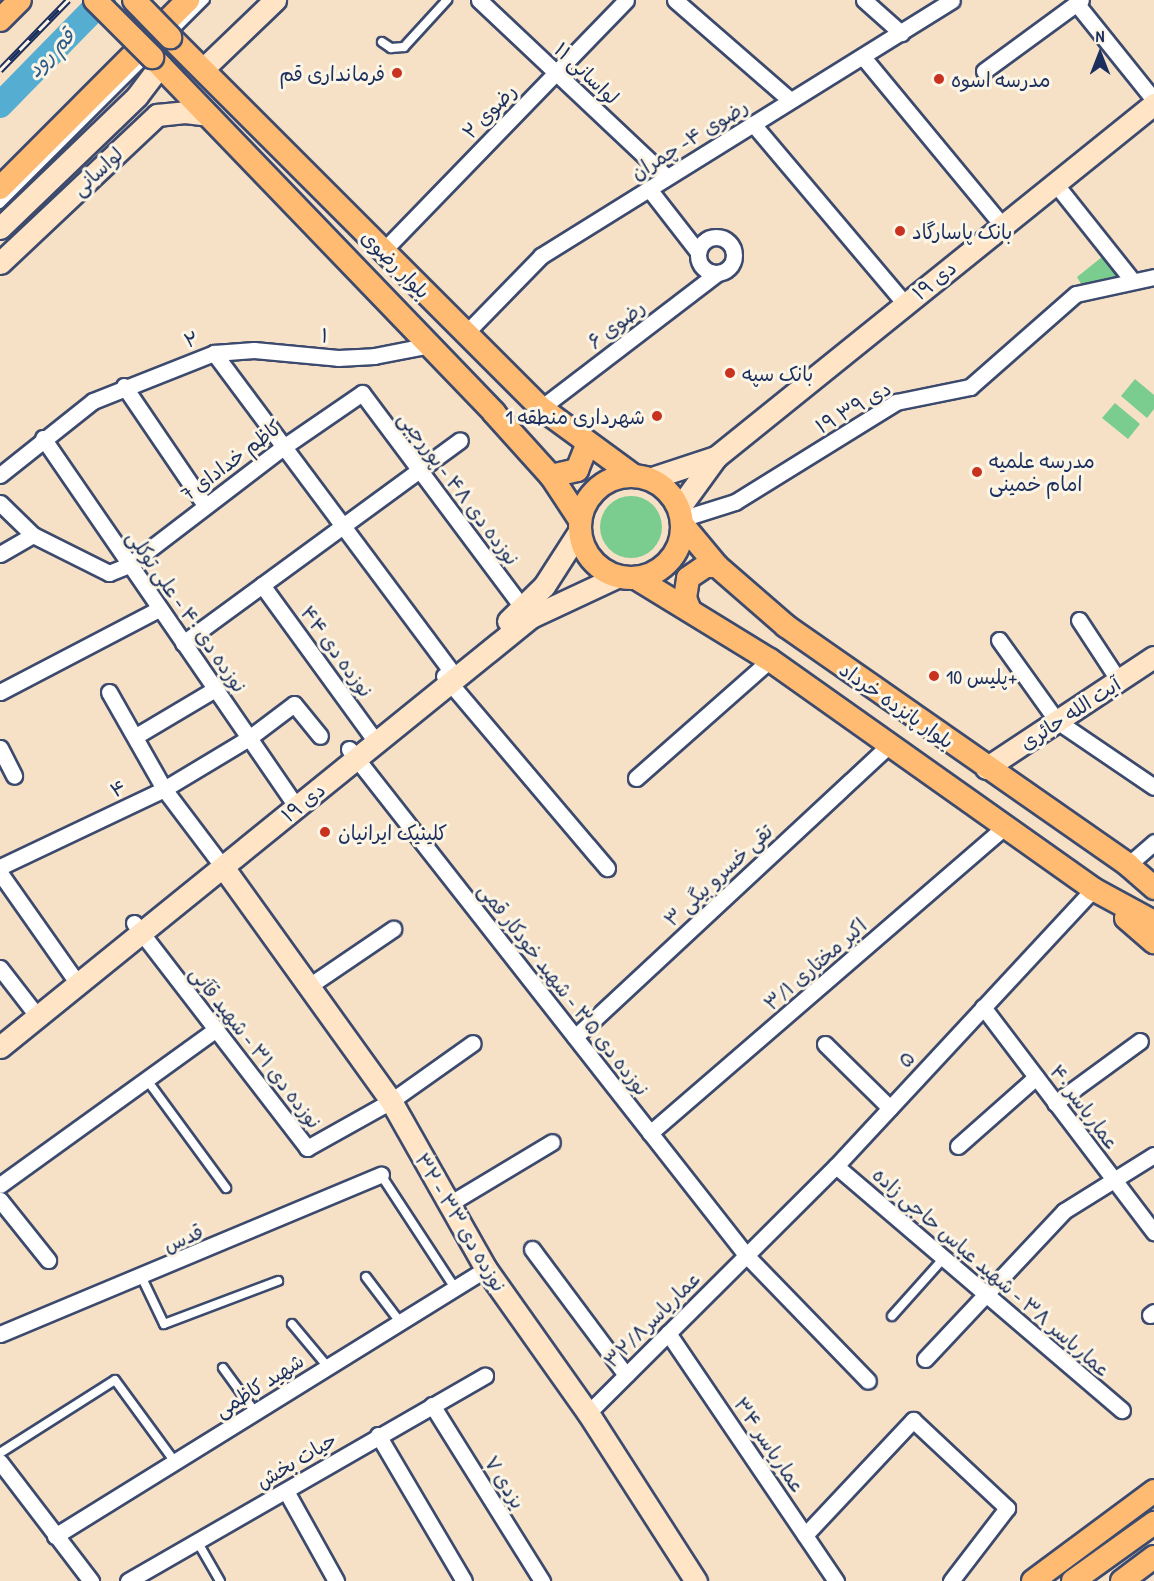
<!DOCTYPE html>
<html>
<head>
<meta charset="utf-8">
<style>
  body { margin:0 }
  #map { position:relative; width:1154px; height:1581px; overflow:hidden; background:#f6e1c7; font-family:"Patrick Hand","Playpen Sans Arabic",sans-serif }
  div>[style] { position:absolute }
  .green>* { inset:0; background:#7bcd8f }
  .round { border-radius:50% }
  .river>* { height:26px; margin:-13px; padding:0 13px; transform-origin:13px; border-radius:13px; background:#55aed2 }
  .roads { filter:drop-shadow(2px 0 #3c4a6e) drop-shadow(-2px 0 #3c4a6e) drop-shadow(0 2px #3c4a6e) drop-shadow(0 -2px #3c4a6e) }
  .lane>* { height:8px; margin:-4px; padding:0 4px; transform-origin:4px; border-radius:4px; background:#fff }
  .street>* { height:15px; margin:-7.5px; padding:0 7.5px; transform-origin:7.5px; border-radius:7.5px; background:#fff }
  .street>.ring { margin:-7.5px; padding:0; box-sizing:content-box; background:none; border:15px solid #fff; border-radius:50% }
  .secondary>* { height:21px; margin:-10.5px; padding:0 10.5px; transform-origin:10.5px; border-radius:10.5px; background:#ffe4c6 }
  .primary>* { height:22px; margin:-11px; padding:0 11px; transform-origin:11px; border-radius:11px; background:#febb71 }
  .primary>.ring { margin:-11px; padding:0; box-sizing:content-box; background:none; border:22px solid #febb71; border-radius:50% }
  .rail>* { height:7px; margin-top:-3.5px; transform-origin:0; background:repeating-linear-gradient(90deg,#fcf5e5 0 14px,#1b2f5e 0 28px); box-sizing:border-box; border-block:2px solid #1b2f5e }
  .bridges { filter:drop-shadow(2px 0 #3c4a6e) drop-shadow(-2px 0 #3c4a6e) drop-shadow(0 2px #3c4a6e) drop-shadow(0 -2px #3c4a6e) }
  .primary-bridge>* { height:22px; margin:-11px; padding:0 11px; transform-origin:11px; border-radius:11px; background:#febb71 }
  .dots>* { width:16px; height:16px; translate:-50% -50%; box-sizing:border-box; border:3px solid #fcf5e5; border-radius:50% }
  span { translate:-50% -50%; white-space:nowrap; text-align:center; line-height:1.15; -webkit-text-stroke:6px #fcf5e5; paint-order:stroke }
  .poi-label { font-size:20px; color:#1b2f5e }
  .right { translate:-100% -50%; text-align:right }
  .left { translate:0 -50%; text-align:left }
  .street-label { font-size:20px; color:#1b2f5e }
  .water-label { font-size:21px; color:#2f5b87; font-style:italic }
  .north { position:absolute; left:1070px; top:24px; width:60px; height:60px; -webkit-text-stroke:4px #fcf5e5; paint-order:stroke; rotate:0deg; font-size:16px; font-weight:700; line-height:24px; text-align:center; color:#1b2f5e }
  .north::after { content:''; display:block; margin:auto; width:21px; height:27px; background:#1b2f5e; clip-path:polygon(50% 0,100% 100%,50% 72%,0 100%) }
</style>
</head>
<body>
<div id="map">
  <div class="green">
    <i style="clip-path:polygon(1102px 257px,1117px 276px,1111px 281px,1081px 284px,1077px 277px)"></i>
    <i style="clip-path:polygon(1135px 379px,1154px 395px,1154px 409px,1147px 418px,1121px 396px)"></i>
    <i style="clip-path:polygon(1115px 403px,1140px 424px,1128px 439px,1102px 418px)"></i>
    <i class="round" style="left:600px;top:496px;width:62px;height:62px"></i>
  </div>
  <div class="river">
    <i style="left:0;top:105px;width:147px;rotate:-45.6deg"></i>
  </div>
  <div class="roads">
    <div class="lane">
      <i style="left:382px;top:42px;width:11px;rotate:34deg"></i>
      <i style="left:391px;top:48px;width:13px;rotate:-4deg"></i>
      <i style="left:404px;top:47px;width:64px;rotate:-47.5deg"></i>
      <i style="left:0;top:204px;width:289px;rotate:-44.9deg"></i>
      <i style="left:147px;top:1080px;width:134px;rotate:53.8deg"></i>
      <i style="left:381px;top:1175px;width:135px;rotate:56.8deg"></i>
      <i style="left:366px;top:1277px;width:56px;rotate:52.9deg"></i>
      <i style="left:142px;top:1278px;width:51px;rotate:64.4deg"></i>
      <i style="left:164px;top:1324px;width:122px;rotate:-20.7deg"></i>
      <i style="left:892px;top:1316px;width:76px;rotate:-48.2deg"></i>
      <i style="left:292px;top:1324px;width:56px;rotate:50.1deg"></i>
      <i style="left:223px;top:1368px;width:54px;rotate:54deg"></i>
      <i style="left:0;top:1453px;width:136px;rotate:-32.4deg"></i>
      <i style="left:115px;top:1380px;width:102px;rotate:53.8deg"></i>
      <i style="left:197px;top:1541px;width:46px;rotate:60.1deg"></i>
    </div>
    <div class="street">
      <i style="left:479px;top:0;width:258px;rotate:43.3deg"></i>
      <i style="left:675px;top:0;width:152px;rotate:41deg"></i>
      <i style="left:864px;top:0;width:50px;rotate:41.7deg"></i>
      <i style="left:1076px;top:3px;width:124px;rotate:51.2deg"></i>
      <i style="left:863px;top:57px;width:218px;rotate:50.4deg"></i>
      <i style="left:984px;top:71px;width:120px;rotate:-36.2deg"></i>
      <i style="left:753px;top:124px;width:236px;rotate:49.8deg"></i>
      <i style="left:1054px;top:182px;width:125px;rotate:51.5deg"></i>
      <i style="left:649px;top:189px;width:80px;rotate:52.1deg"></i>
      <i class="ring" style="left:698px;top:237px;width:21px;height:21px"></i>
      <i style="left:383px;top:251px;width:349px;rotate:-45.9deg"></i>
      <i style="left:465px;top:334px;width:109px;rotate:-45.7deg"></i>
      <i style="left:541px;top:256px;width:484px;rotate:-31.9deg"></i>
      <i style="left:214px;top:353px;width:405px;rotate:53.3deg"></i>
      <i style="left:124px;top:386px;width:144px;rotate:55.8deg"></i>
      <i style="left:541px;top:408px;width:220px;rotate:-37.4deg"></i>
      <i style="left:43px;top:438px;width:448px;rotate:55.5deg"></i>
      <i style="left:0;top:475px;width:119px;rotate:-38.5deg"></i>
      <i style="left:93px;top:401px;width:130px;rotate:-21.6deg"></i>
      <i style="left:214px;top:353px;width:40px;rotate:-4.3deg"></i>
      <i style="left:254px;top:350px;width:84px;rotate:5.4deg"></i>
      <i style="left:338px;top:358px;width:36px;rotate:-3deg"></i>
      <i style="left:374px;top:356px;width:57px;rotate:-11.1deg"></i>
      <i style="left:0;top:503px;width:46px;rotate:44.1deg"></i>
      <i style="left:33px;top:535px;width:85px;rotate:26.6deg"></i>
      <i style="left:109px;top:573px;width:22px;rotate:-22deg"></i>
      <i style="left:129px;top:565px;width:193px;rotate:-37.4deg"></i>
      <i style="left:282px;top:448px;width:97px;rotate:-34.5deg"></i>
      <i style="left:362px;top:393px;width:269px;rotate:53.2deg"></i>
      <i style="left:681px;top:519px;width:57px;rotate:-17.5deg"></i>
      <i style="left:735px;top:502px;width:190px;rotate:-31.8deg"></i>
      <i style="left:896px;top:402px;width:76px;rotate:-11.5deg"></i>
      <i style="left:970px;top:387px;width:141px;rotate:-41.3deg"></i>
      <i style="left:1076px;top:294px;width:80px;rotate:-12.3deg"></i>
      <i style="left:0;top:554px;width:38px;rotate:-30deg"></i>
      <i style="left:262px;top:585px;width:194px;rotate:54deg"></i>
      <i style="left:1079px;top:620px;width:73px;rotate:56.7deg"></i>
      <i style="left:999px;top:640px;width:100px;rotate:54.4deg"></i>
      <i style="left:1057px;top:721px;width:117px;rotate:34.2deg"></i>
      <i style="left:183px;top:643px;width:343px;rotate:-36.2deg"></i>
      <i style="left:444px;top:676px;width:252px;rotate:49.7deg"></i>
      <i style="left:0;top:692px;width:179px;rotate:-27.6deg"></i>
      <i style="left:109px;top:692px;width:112px;rotate:60.4deg"></i>
      <i style="left:164px;top:789px;width:98px;rotate:52.9deg"></i>
      <i style="left:136px;top:736px;width:92px;rotate:-30.7deg"></i>
      <i style="left:0;top:748px;width:31px;rotate:63deg"></i>
      <i style="left:349px;top:749px;width:643px;rotate:51.88deg"></i>
      <i style="left:746px;top:1255px;width:175px;rotate:45.9deg"></i>
      <i style="left:636px;top:778px;width:179px;rotate:-41.4deg"></i>
      <i style="left:1128px;top:865px;width:35px;rotate:-41deg"></i>
      <i style="left:0;top:867px;width:182px;rotate:-25.4deg"></i>
      <i style="left:164px;top:789px;width:99px;rotate:-31deg"></i>
      <i style="left:249px;top:738px;width:56px;rotate:-37.1deg"></i>
      <i style="left:294px;top:704px;width:41px;rotate:50.9deg"></i>
      <i style="left:0;top:873px;width:136px;rotate:54.9deg"></i>
      <i style="left:134px;top:923px;width:284px;rotate:52.4deg"></i>
      <i style="left:307px;top:1148px;width:96px;rotate:-29.2deg"></i>
      <i style="left:391px;top:1101px;width:100px;rotate:-35.3deg"></i>
      <i style="left:0;top:968px;width:62px;rotate:52.2deg"></i>
      <i style="left:309px;top:986px;width:102px;rotate:-34.2deg"></i>
      <i style="left:983px;top:1007px;width:283px;rotate:52.8deg"></i>
      <i style="left:575px;top:1037px;width:430px;rotate:-42.9deg"></i>
      <i style="left:825px;top:1044px;width:91px;rotate:44.6deg"></i>
      <i style="left:1055px;top:1103px;width:105px;rotate:-36.1deg"></i>
      <i style="left:650px;top:1133px;width:470px;rotate:-40.8deg"></i>
      <i style="left:958px;top:1146px;width:104px;rotate:-41.5deg"></i>
      <i style="left:836px;top:1166px;width:376px;rotate:40.5deg"></i>
      <i style="left:0;top:1185px;width:266px;rotate:-35.8deg"></i>
      <i style="left:0;top:1200px;width:77px;rotate:51.3deg"></i>
      <i style="left:449px;top:1204px;width:120px;rotate:-31deg"></i>
      <i style="left:532px;top:1249px;width:157px;rotate:53.3deg"></i>
      <i style="left:1150px;top:1315px;width:5px;rotate:-37deg"></i>
      <i style="left:668px;top:1333px;width:300px;rotate:55.9deg"></i>
      <i style="left:0;top:1334px;width:413px;rotate:-22.7deg"></i>
      <i style="left:925px;top:1359px;width:203px;rotate:-46.8deg"></i>
      <i style="left:1064px;top:1211px;width:106px;rotate:-31.9deg"></i>
      <i style="left:432px;top:1405px;width:208px;rotate:58deg"></i>
      <i style="left:588px;top:1413px;width:350px;rotate:-44.9deg"></i>
      <i style="left:836px;top:1166px;width:378px;rotate:-47.1deg"></i>
      <i style="left:378px;top:1435px;width:169px;rotate:59.5deg"></i>
      <i style="left:0;top:1462px;width:150px;rotate:52.6deg"></i>
      <i style="left:286px;top:1491px;width:103px;rotate:60.9deg"></i>
      <i style="left:805px;top:1535px;width:158px;rotate:-46.8deg"></i>
      <i style="left:913px;top:1420px;width:129px;rotate:43.1deg"></i>
      <i style="left:1007px;top:1508px;width:92px;rotate:127.5deg"></i>
      <i style="left:55px;top:1536px;width:507px;rotate:-31.78deg"></i>
      <i style="left:128px;top:1581px;width:412px;rotate:-29.9deg"></i>
    </div>
    <div class="secondary">
      <i style="left:203px;top:69px;width:100px;rotate:-43.8deg"></i>
      <i style="left:0;top:228px;width:190px;rotate:-43.9deg"></i>
      <i style="left:137px;top:96px;width:39px;rotate:-53deg"></i>
      <i style="left:0;top:263px;width:216px;rotate:-43.3deg"></i>
      <i style="left:157px;top:115px;width:28px;rotate:-6deg"></i>
      <i style="left:185px;top:112px;width:23px;rotate:7deg"></i>
      <i style="left:649px;top:479px;width:71px;rotate:-18.2deg"></i>
      <i style="left:679px;top:508px;width:63px;rotate:-54deg"></i>
      <i style="left:716px;top:457px;width:563px;rotate:-38.87deg"></i>
      <i style="left:508px;top:621px;width:50px;rotate:-44.2deg"></i>
      <i style="left:544px;top:586px;width:67px;rotate:-57.3deg"></i>
      <i style="left:986px;top:768px;width:201px;rotate:-33.5deg"></i>
      <i style="left:223px;top:867px;width:288px;rotate:54.3deg"></i>
      <i style="left:391px;top:1101px;width:193px;rotate:60.5deg"></i>
      <i style="left:486px;top:1269px;width:176px;rotate:54.7deg"></i>
      <i style="left:588px;top:1413px;width:200px;rotate:57.3deg"></i>
      <i style="left:0;top:1047px;width:683px;rotate:-39deg"></i>
      <i style="left:531px;top:617px;width:97px;rotate:-25deg"></i>
    </div>
    <div class="primary">
      <i style="left:0;top:20px;width:28px;rotate:-45deg"></i>
      <i style="left:170px;top:37px;width:525px;rotate:45deg"></i>
      <i style="left:541px;top:408px;width:115px;rotate:36.2deg"></i>
      <i style="left:152px;top:57px;width:494px;rotate:46.1deg"></i>
      <i style="left:494px;top:413px;width:85px;rotate:47.9deg"></i>
      <i style="left:551px;top:476px;width:53px;rotate:56.6deg"></i>
      <i style="left:0;top:188px;width:266px;rotate:-45deg"></i>
      <i style="left:551px;top:476px;width:27px;rotate:-13deg"></i>
      <i style="left:577px;top:470px;width:27px;rotate:-68deg"></i>
      <i class="ring" style="left:580px;top:476px;width:80px;height:80px"></i>
      <i style="left:683px;top:525px;width:53px;rotate:50.3deg"></i>
      <i style="left:717px;top:566px;width:91px;rotate:41deg"></i>
      <i style="left:786px;top:626px;width:417px;rotate:34.9deg"></i>
      <i style="left:1128px;top:865px;width:35px;rotate:41deg"></i>
      <i style="left:636px;top:578px;width:157px;rotate:31.5deg"></i>
      <i style="left:770px;top:660px;width:396px;rotate:35.3deg"></i>
      <i style="left:1093px;top:889px;width:69px;rotate:28.4deg"></i>
      <i style="left:689px;top:608px;width:11px;rotate:-112deg"></i>
      <i style="left:685px;top:598px;width:20px;rotate:-81deg"></i>
      <i style="left:688px;top:578px;width:22px;rotate:-34deg"></i>
      <i style="left:706px;top:566px;width:11px"></i>
      <i style="left:1126px;top:918px;width:37px;rotate:41deg"></i>
      <i style="left:1033px;top:1581px;width:151px;rotate:-36.6deg"></i>
      <i style="left:1073px;top:1581px;width:100px;rotate:-35.6deg"></i>
      <i style="left:1122px;top:1581px;width:40px;rotate:-37deg"></i>
    </div>
  </div>
  <div class="rail">
    <i style="left:0;top:70px;width:98px;rotate:-45.8deg"></i>
  </div>
  <div class="bridges">
    <div class="primary-bridge">
      <i style="left:95px;top:0;width:81px;rotate:45deg"></i>
      <i style="left:134px;top:0;width:52px;rotate:45.8deg"></i>
    </div>
  </div>
  <div class="dots">
    <i style="left:397px;top:73px;background:#c8321e"></i>
    <i style="left:939px;top:79px;background:#c8321e"></i>
    <i style="left:900px;top:231px;background:#c8321e"></i>
    <i style="left:730px;top:373px;background:#c8321e"></i>
    <i style="left:657px;top:416px;background:#c8321e"></i>
    <i style="left:977px;top:472px;background:#c8321e"></i>
    <i style="left:934px;top:676px;background:#c8321e"></i>
    <i style="left:325px;top:832px;background:#c8321e"></i>
  </div>
  <div class="poi-label">
    <span class="right" style="left:385px;top:73px">فرمانداری قم</span>
    <span class="left" style="left:951px;top:79px">مدرسه اسوه</span>
    <span class="left" style="left:912px;top:231px">بانک پاسارگاد</span>
    <span class="left" style="left:742px;top:373px">بانک سپه</span>
    <span class="right" style="left:645px;top:416px">شهرداری منطقه 1</span>
    <span class="left" style="left:989px;top:472px">مدرسه علمیه<br>امام خمینی</span>
    <span class="left" style="left:946px;top:676px">پلیس 10+</span>
    <span class="left" style="left:338px;top:832px">کلینیک ایرانیان</span>
  </div>
  <div class="street-label">
    <span style="left:587px;top:73px;rotate:43deg">لواسانی ۱۱</span>
    <span style="left:489px;top:111px;rotate:-46deg">رضوی ۲</span>
    <span style="left:689px;top:139px;rotate:-32deg">رضوی ۴- چمران</span>
    <span style="left:97px;top:171px;rotate:-43deg">لواسانی</span>
    <span style="left:396px;top:264px;rotate:45deg">بلوار رضوی</span>
    <span style="left:934px;top:280px;rotate:-39deg">۱۹ دی</span>
    <span style="left:616px;top:324px;rotate:-38deg">رضوی ۶</span>
    <span style="left:325px;top:335px;rotate:6deg">۱</span>
    <span style="left:191px;top:339px;rotate:-20deg">۲</span>
    <span style="left:853px;top:407px;rotate:-30deg">۱۹ دی ۳۹</span>
    <span style="left:231px;top:460px;rotate:-37deg">7 کاظم خدادای</span>
    <span style="left:459px;top:488px;rotate:53deg">نوزده دی ۴۸ - پوررجبی</span>
    <span style="left:187px;top:611px;rotate:55deg">نوزده دی ۴۰ - علی توکلی</span>
    <span style="left:337px;top:651px;rotate:54deg">نوزده دی ۴۴</span>
    <span style="left:897px;top:705px;rotate:35deg">بلوار پانزده خرداد</span>
    <span style="left:1070px;top:713px;rotate:-33deg">آیت الله حائری</span>
    <span style="left:118px;top:788px;rotate:-25deg">۴</span>
    <span style="left:303px;top:802px;rotate:-39deg">۱۹ دی</span>
    <span style="left:718px;top:875px;rotate:-43deg">۳ تقی خسرو بیگی</span>
    <span style="left:815px;top:964px;rotate:-41deg">۳/۱ اکبر مختاری</span>
    <span style="left:564px;top:989px;rotate:52deg">نوزده دی ۳۵ - شهید خودکار قمی</span>
    <span style="left:256px;top:1047px;rotate:52deg">نوزده دی ۳۱ - شهید قآنی</span>
    <span style="left:906px;top:1059px;rotate:-47deg">۵</span>
    <span style="left:1085px;top:1107px;rotate:53deg">عماریاسر ۴۰</span>
    <span style="left:461px;top:1222px;rotate:59deg">۳۲ - نوزده دی ۳۳</span>
    <span style="left:183px;top:1238px;rotate:-23deg">قدس</span>
    <span style="left:992px;top:1272px;rotate:41deg">عماریاسر ۳۸ - شهید عباس حاجی زاده</span>
    <span style="left:652px;top:1319px;rotate:-45deg">عماریاسر۳۲/۸</span>
    <span style="left:259px;top:1385px;rotate:-32deg">شهید کاظمی</span>
    <span style="left:770px;top:1445px;rotate:56deg">عماریاسر ۳۴</span>
    <span style="left:296px;top:1460px;rotate:-31deg">حیات بخش</span>
    <span style="left:505px;top:1482px;rotate:58deg">یزدی ۷</span>
  </div>
  <div class="water-label">
    <span style="left:51px;top:53px;rotate:-46deg">قم رود</span>
  </div>
  <div class="north">N</div>
</div>
</body>
</html>
